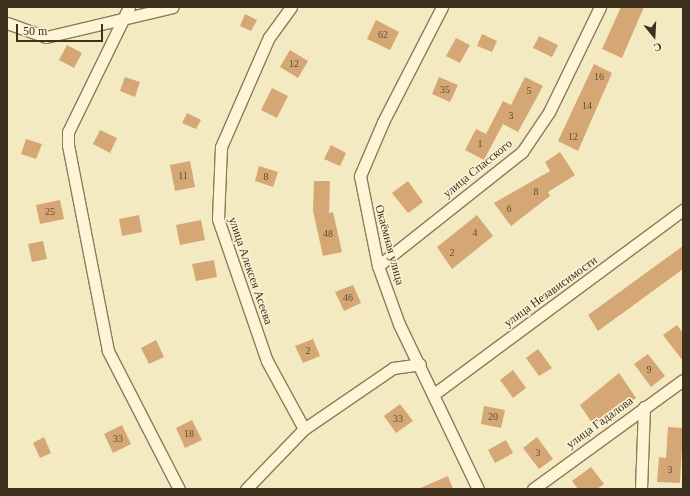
<!DOCTYPE html>
<html>
<head>
<meta charset="utf-8">
<style>
  body { margin:0 }
  #map { position:relative; width:690px; height:496px; overflow:hidden; background:#f3eac2; font-family:"Times New Roman",serif }
  div>[style] { position:absolute }
  .building>* { inset:0; background:#d5a774 }
  .roads { filter:drop-shadow(1px 0 #8f7b57) drop-shadow(-1px 0 #8f7b57) drop-shadow(0 1px #8f7b57) drop-shadow(0 -1px #8f7b57) }
  .minor>* { height:11px; margin:-5.5px; padding:0 5.5px; transform-origin:5.5px; border-radius:5.5px; background:#fcf5d6 }
  span { translate:-50% -50%; white-space:nowrap; text-align:center; line-height:1.15; -webkit-text-stroke:3.5px #f9f2d3; paint-order:stroke }
  .number-label { font-size:10px; color:#634e33 }
  .number-label span { -webkit-text-stroke-width:0 }
  .street-label { font-size:12px; color:#3d301d }
  .frame { position:absolute; inset:0; border:8px solid #3d301d; pointer-events:none }
  .north { position:absolute; left:634px; top:16px; width:40px; height:40px; -webkit-text-stroke:3px #f9f2d3; paint-order:stroke; rotate:162deg; font-size:11px; font-weight:700; line-height:16px; text-align:center; color:#3d301d }
  .north::after { content:''; display:block; margin:auto; width:14px; height:18px; background:#3d301d; clip-path:polygon(50% 0,100% 100%,50% 72%,0 100%) }
  .scale { position:absolute; left:16px; top:24px; width:87px; height:18px; box-sizing:border-box; border:2px solid #3d301d; border-top:0; padding-left:5px; font-size:12px; line-height:14px; white-space:nowrap; color:#3d301d; -webkit-text-stroke:3px #f9f2d3; paint-order:stroke }
</style>
</head>
<body>
<div id="map">
  <div class="building">
    <i style="clip-path:polygon(621px 7px,644px 7px,622px 58px,602px 49px)"></i>
    <i style="clip-path:polygon(245px 14px,257px 20px,251px 31px,240px 26px)"></i>
    <i style="clip-path:polygon(376px 20px,399px 32px,390px 50px,367px 39px)"></i>
    <i style="clip-path:polygon(482px 34px,497px 41px,492px 52px,477px 46px)"></i>
    <i style="clip-path:polygon(539px 36px,558px 45px,552px 57px,533px 48px)"></i>
    <i style="clip-path:polygon(456px 38px,470px 45px,460px 63px,446px 56px)"></i>
    <i style="clip-path:polygon(67px 45px,82px 53px,74px 68px,59px 60px)"></i>
    <i style="clip-path:polygon(290px 50px,308px 61px,298px 78px,280px 67px)"></i>
    <i style="clip-path:polygon(594px 64px,612px 73px,578px 151px,558px 141px)"></i>
    <i style="clip-path:polygon(125px 77px,140px 82px,135px 97px,120px 91px)"></i>
    <i style="clip-path:polygon(439px 77px,458px 85px,450px 102px,432px 94px)"></i>
    <i style="clip-path:polygon(525px 77px,543px 86px,518px 132px,503px 124px,484px 160px,465px 150px,476px 129px,486px 134px,503px 101px,511px 105px)"></i>
    <i style="clip-path:polygon(272px 88px,288px 96px,277px 118px,261px 110px)"></i>
    <i style="clip-path:polygon(187px 113px,201px 120px,196px 129px,182px 123px)"></i>
    <i style="clip-path:polygon(100px 130px,117px 138px,110px 153px,93px 144px)"></i>
    <i style="clip-path:polygon(26px 139px,42px 144px,36px 159px,21px 154px)"></i>
    <i style="clip-path:polygon(331px 145px,346px 153px,340px 166px,324px 159px)"></i>
    <i style="clip-path:polygon(560px 152px,575px 175px,548px 192px,550px 196px,511px 226px,494px 203px,550px 171px,545px 162px)"></i>
    <i style="clip-path:polygon(190px 161px,195px 187px,175px 191px,170px 165px)"></i>
    <i style="clip-path:polygon(259px 166px,278px 172px,273px 187px,255px 181px)"></i>
    <i style="clip-path:polygon(314px 181px,330px 181px,329px 213px,333px 212px,342px 252px,323px 256px,313px 211px)"></i>
    <i style="clip-path:polygon(408px 181px,423px 202px,408px 213px,392px 193px)"></i>
    <i style="clip-path:polygon(60px 200px,64px 219px,40px 224px,36px 205px)"></i>
    <i style="clip-path:polygon(139px 215px,142px 232px,122px 236px,119px 219px)"></i>
    <i style="clip-path:polygon(477px 215px,493px 236px,452px 269px,437px 247px)"></i>
    <i style="clip-path:polygon(201px 220px,205px 240px,180px 245px,176px 225px)"></i>
    <i style="clip-path:polygon(43px 241px,47px 259px,32px 262px,28px 244px)"></i>
    <i style="clip-path:polygon(683px 246px,683px 269px,598px 331px,588px 315px)"></i>
    <i style="clip-path:polygon(214px 260px,217px 277px,196px 281px,192px 264px)"></i>
    <i style="clip-path:polygon(353px 285px,361px 303px,344px 311px,335px 292px)"></i>
    <i style="clip-path:polygon(677px 325px,683px 333px,683px 361px,663px 335px)"></i>
    <i style="clip-path:polygon(313px 339px,320px 356px,303px 363px,295px 346px)"></i>
    <i style="clip-path:polygon(156px 340px,164px 357px,149px 364px,141px 348px)"></i>
    <i style="clip-path:polygon(538px 349px,552px 368px,539px 376px,526px 358px)"></i>
    <i style="clip-path:polygon(648px 354px,665px 376px,651px 387px,634px 364px)"></i>
    <i style="clip-path:polygon(513px 370px,526px 388px,513px 398px,500px 380px)"></i>
    <i style="clip-path:polygon(619px 373px,636px 398px,594px 426px,580px 405px)"></i>
    <i style="clip-path:polygon(400px 404px,413px 421px,396px 433px,384px 416px)"></i>
    <i style="clip-path:polygon(484px 406px,505px 410px,501px 428px,481px 424px)"></i>
    <i style="clip-path:polygon(192px 420px,202px 440px,185px 448px,176px 428px)"></i>
    <i style="clip-path:polygon(122px 425px,131px 444px,113px 453px,104px 434px)"></i>
    <i style="clip-path:polygon(668px 427px,683px 428px,680px 483px,657px 482px,659px 457px,666px 458px)"></i>
    <i style="clip-path:polygon(44px 437px,51px 453px,40px 458px,33px 443px)"></i>
    <i style="clip-path:polygon(537px 437px,553px 459px,539px 469px,523px 448px)"></i>
    <i style="clip-path:polygon(506px 440px,513px 453px,495px 463px,488px 450px)"></i>
    <i style="clip-path:polygon(591px 467px,604px 484px,597px 489px,578px 489px,572px 481px)"></i>
    <i style="clip-path:polygon(448px 476px,453px 489px,418px 489px)"></i>
  </div>
  <div class="roads">
    <div class="minor">
      <i style="left:129px;top:7px;width:139px;rotate:116deg"></i>
      <i style="left:68px;top:132px;width:13px;rotate:90deg"></i>
      <i style="left:68px;top:145px;width:210px;rotate:79deg"></i>
      <i style="left:108px;top:351px;width:155px;rotate:62.8deg"></i>
      <i style="left:291px;top:7px;width:37px;rotate:126deg"></i>
      <i style="left:269px;top:37px;width:120px;rotate:113.6deg"></i>
      <i style="left:221px;top:147px;width:72px;rotate:92.4deg"></i>
      <i style="left:218px;top:219px;width:150px;rotate:71deg"></i>
      <i style="left:267px;top:361px;width:77px;rotate:61.4deg"></i>
      <i style="left:442px;top:7px;width:129px;rotate:117.2deg"></i>
      <i style="left:383px;top:122px;width:59px;rotate:113.1deg"></i>
      <i style="left:360px;top:176px;width:92px;rotate:78.7deg"></i>
      <i style="left:378px;top:266px;width:62px;rotate:70.1deg"></i>
      <i style="left:399px;top:324px;width:183px;rotate:64.4deg"></i>
      <i style="left:7px;top:23px;width:41px;rotate:19.7deg"></i>
      <i style="left:46px;top:37px;width:130px;rotate:-13.3deg"></i>
      <i style="left:378px;top:266px;width:184px;rotate:-38.4deg"></i>
      <i style="left:522px;top:152px;width:48px;rotate:-56deg"></i>
      <i style="left:549px;top:112px;width:117px;rotate:-64.1deg"></i>
      <i style="left:434px;top:394px;width:310px;rotate:-36.5deg"></i>
      <i style="left:246px;top:489px;width:83px;rotate:-46deg"></i>
      <i style="left:304px;top:429px;width:108px;rotate:-34.4deg"></i>
      <i style="left:393px;top:368px;width:27px;rotate:-8deg"></i>
      <i style="left:533px;top:489px;width:185px;rotate:-36deg"></i>
      <i style="left:641px;top:489px;width:82px;rotate:-87.9deg"></i>
    </div>
  </div>
  <div class="number-label">
    <span style="left:383px;top:35px">62</span>
    <span style="left:294px;top:64px">12</span>
    <span style="left:599px;top:77px">16</span>
    <span style="left:445px;top:90px">35</span>
    <span style="left:529px;top:91px">5</span>
    <span style="left:587px;top:106px">14</span>
    <span style="left:511px;top:116px">3</span>
    <span style="left:573px;top:137px">12</span>
    <span style="left:480px;top:144px">1</span>
    <span style="left:183px;top:176px">11</span>
    <span style="left:266px;top:177px">8</span>
    <span style="left:536px;top:192px">8</span>
    <span style="left:509px;top:209px">6</span>
    <span style="left:50px;top:212px">25</span>
    <span style="left:475px;top:233px">4</span>
    <span style="left:328px;top:234px">48</span>
    <span style="left:452px;top:253px">2</span>
    <span style="left:348px;top:298px">46</span>
    <span style="left:308px;top:351px">2</span>
    <span style="left:649px;top:370px">9</span>
    <span style="left:493px;top:417px">20</span>
    <span style="left:398px;top:419px">33</span>
    <span style="left:189px;top:434px">18</span>
    <span style="left:118px;top:439px">33</span>
    <span style="left:538px;top:453px">3</span>
    <span style="left:670px;top:470px">3</span>
  </div>
  <div class="street-label">
    <span style="left:478px;top:169px;rotate:-39deg">улица Спасского</span>
    <span style="left:389px;top:245px;rotate:75deg">Окаёмная улица</span>
    <span style="left:250px;top:271px;rotate:71deg">улица Алексея Асеева</span>
    <span style="left:551px;top:292px;rotate:-36deg">улица Независимости</span>
    <span style="left:600px;top:423px;rotate:-36deg">улица Гадалова</span>
  </div>
  <div class="frame"></div>
  <div class="north">С</div>
  <div class="scale">50 m</div>
</div>
</body>
</html>
